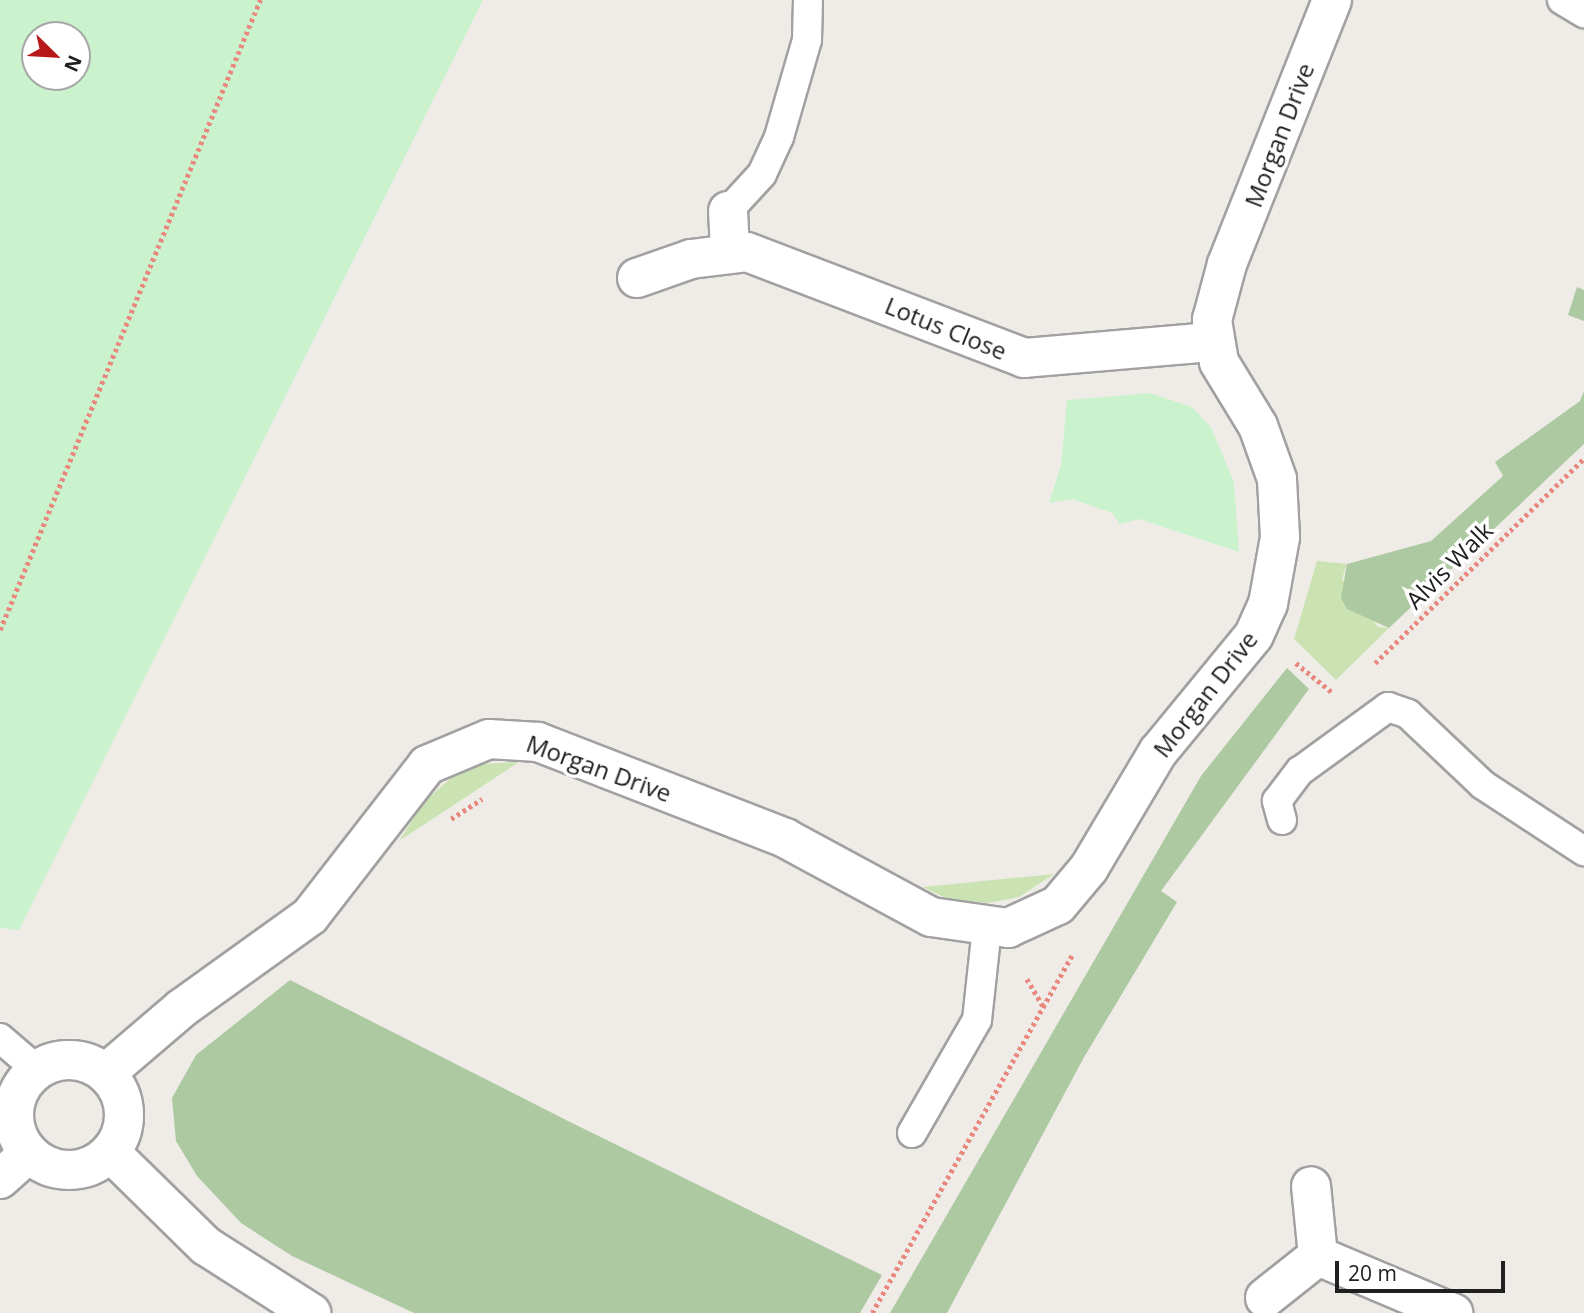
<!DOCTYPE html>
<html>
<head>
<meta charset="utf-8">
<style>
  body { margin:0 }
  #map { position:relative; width:1584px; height:1313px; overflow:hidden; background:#efece7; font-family:"Open Sans",sans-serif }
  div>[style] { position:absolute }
  .grass>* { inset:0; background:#cbe3b3 }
  .forest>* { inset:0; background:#adc9a1 }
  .park>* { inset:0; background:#caf3cd }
  .path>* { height:4.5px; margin-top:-2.25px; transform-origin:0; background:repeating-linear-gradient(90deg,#e9887e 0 3.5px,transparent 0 7px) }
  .roads { filter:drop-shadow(2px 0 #a1a1a1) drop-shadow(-2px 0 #a1a1a1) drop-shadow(0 2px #a1a1a1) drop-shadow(0 -2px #a1a1a1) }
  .service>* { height:28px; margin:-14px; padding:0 14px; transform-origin:14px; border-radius:14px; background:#fff }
  .minor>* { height:38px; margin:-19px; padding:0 19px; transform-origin:19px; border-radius:19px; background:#fff }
  .tertiary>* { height:38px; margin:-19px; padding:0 19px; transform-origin:19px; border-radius:19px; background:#fff }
  .tertiary>.ring { margin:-19px; padding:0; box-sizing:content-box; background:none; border:38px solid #fff; border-radius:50% }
  span { translate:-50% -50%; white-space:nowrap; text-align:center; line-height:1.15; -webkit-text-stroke:7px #fff; paint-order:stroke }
  .street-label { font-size:24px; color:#202020 }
  .north { position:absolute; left:21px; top:21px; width:70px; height:70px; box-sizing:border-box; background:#fff; border:2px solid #a6a6a6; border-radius:50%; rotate:114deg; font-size:19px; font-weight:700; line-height:28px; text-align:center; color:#202020 }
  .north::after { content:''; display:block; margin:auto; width:24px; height:32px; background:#b7191b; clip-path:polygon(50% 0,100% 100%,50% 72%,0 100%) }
  .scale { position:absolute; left:1335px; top:1261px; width:170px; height:32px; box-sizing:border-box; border:4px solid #202020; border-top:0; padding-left:9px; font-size:21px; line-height:24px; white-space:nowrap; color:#202020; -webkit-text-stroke:5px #fff; paint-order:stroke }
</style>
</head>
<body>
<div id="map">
  <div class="grass">
    <i style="clip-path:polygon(1317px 561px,1347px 564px,1342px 579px,1378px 627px,1389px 628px,1336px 680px,1294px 639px)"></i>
    <i style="clip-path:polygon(519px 762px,399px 841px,424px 802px,451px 778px,483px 764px)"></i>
    <i style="clip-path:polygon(1054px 874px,1019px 897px,988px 903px,948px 899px,923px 887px)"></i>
  </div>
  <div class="forest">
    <i style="clip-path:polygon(1577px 287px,1584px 290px,1584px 321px,1568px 315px)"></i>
    <i style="clip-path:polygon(1584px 391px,1584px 444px,1389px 628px,1347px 609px,1341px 598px,1347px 564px,1431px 541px,1503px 476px,1495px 462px,1580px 401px)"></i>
    <i style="clip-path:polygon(1287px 668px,1309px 689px,1161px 891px,1177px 902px,1083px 1059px,947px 1313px,890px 1313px,1201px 776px)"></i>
    <i style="clip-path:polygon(290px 980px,568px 1121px,882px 1275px,860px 1313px,414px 1313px,292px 1256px,241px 1223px,197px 1176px,176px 1141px,172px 1098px,196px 1055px)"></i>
  </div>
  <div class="park">
    <i style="clip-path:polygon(evenodd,0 0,483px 0,19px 930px,0 928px,0 0,77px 35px,77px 77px,35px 77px,35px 35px,77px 35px)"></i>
    <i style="clip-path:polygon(1150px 393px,1192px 407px,1211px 427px,1234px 483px,1239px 552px,1139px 519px,1120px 524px,1112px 513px,1072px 499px,1049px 503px,1061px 465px,1067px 400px)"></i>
  </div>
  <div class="path">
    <i style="left:0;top:630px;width:682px;rotate:-67.57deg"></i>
    <i style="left:1296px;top:663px;width:48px;rotate:39deg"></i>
    <i style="left:1375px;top:663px;width:293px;rotate:-44.4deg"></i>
    <i style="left:451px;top:819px;width:37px;rotate:-33deg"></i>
    <i style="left:1027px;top:979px;width:33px;rotate:59deg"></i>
    <i style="left:872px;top:1313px;width:412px;rotate:-60.8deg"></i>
  </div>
  <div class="roads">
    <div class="service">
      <i style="left:1562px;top:0;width:26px;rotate:31deg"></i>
      <i style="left:728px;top:211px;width:50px;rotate:-47.4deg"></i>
      <i style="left:762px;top:174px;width:41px;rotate:-65.3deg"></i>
      <i style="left:779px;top:137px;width:101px;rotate:-73.9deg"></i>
      <i style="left:807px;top:40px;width:40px;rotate:-88.6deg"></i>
      <i style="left:1282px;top:820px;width:20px;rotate:-105deg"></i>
      <i style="left:1277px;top:801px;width:38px;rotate:-53deg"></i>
      <i style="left:1300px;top:771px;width:109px;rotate:-36deg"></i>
      <i style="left:1388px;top:707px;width:21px;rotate:19deg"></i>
      <i style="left:1408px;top:714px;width:103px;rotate:43.4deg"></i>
      <i style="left:1483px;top:785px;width:121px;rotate:33.2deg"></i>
      <i style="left:0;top:1038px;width:48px;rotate:40.7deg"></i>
      <i style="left:912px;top:1133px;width:130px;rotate:-60.1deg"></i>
      <i style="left:977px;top:1020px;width:93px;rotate:-83.8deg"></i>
    </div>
    <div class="minor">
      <i style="left:728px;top:211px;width:39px;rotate:87deg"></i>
      <i style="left:637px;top:278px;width:57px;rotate:-19.4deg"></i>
      <i style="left:691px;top:259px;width:56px;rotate:-7.1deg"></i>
      <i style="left:747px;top:252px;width:297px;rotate:20.9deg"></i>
      <i style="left:1024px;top:358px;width:189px;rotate:-4.9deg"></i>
      <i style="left:106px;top:1073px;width:100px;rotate:-40.5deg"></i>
      <i style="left:182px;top:1008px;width:158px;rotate:-35.7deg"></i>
      <i style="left:310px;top:916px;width:191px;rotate:-52.2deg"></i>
      <i style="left:427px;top:765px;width:67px;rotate:-22.8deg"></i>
      <i style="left:489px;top:739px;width:49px;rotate:3.5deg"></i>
      <i style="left:538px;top:742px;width:265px;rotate:21.2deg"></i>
      <i style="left:785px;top:838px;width:166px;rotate:28.4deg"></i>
      <i style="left:931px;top:917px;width:78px;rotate:8.1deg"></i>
      <i style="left:1008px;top:928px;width:55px;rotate:-24.7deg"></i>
      <i style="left:1058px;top:905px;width:48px;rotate:-50deg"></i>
      <i style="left:1089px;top:868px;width:135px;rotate:-59.3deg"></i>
      <i style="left:1158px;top:752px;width:151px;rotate:-50.6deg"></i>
      <i style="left:1254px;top:635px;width:34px;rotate:-66deg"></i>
      <i style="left:1268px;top:604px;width:68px;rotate:-79.8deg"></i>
      <i style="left:1280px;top:537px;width:58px;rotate:-93deg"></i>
      <i style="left:1277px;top:479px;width:56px;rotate:-109.7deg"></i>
      <i style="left:1258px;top:426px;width:75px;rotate:-121.4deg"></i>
      <i style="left:1219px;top:362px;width:43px;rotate:-99.5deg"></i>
      <i style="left:1212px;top:320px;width:58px;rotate:-75deg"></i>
      <i style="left:1227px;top:264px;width:284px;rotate:-68.3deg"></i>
      <i style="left:1318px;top:1256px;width:147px;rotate:22.9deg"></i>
      <i style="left:1265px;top:1298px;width:68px;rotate:-38.4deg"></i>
      <i style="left:1318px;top:1256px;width:70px;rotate:-95.7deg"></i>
    </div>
    <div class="tertiary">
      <i class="ring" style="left:14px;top:1060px;width:72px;height:72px"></i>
      <i style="left:111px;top:1153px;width:133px;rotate:44.4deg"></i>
      <i style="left:206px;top:1246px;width:125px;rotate:32.5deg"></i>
      <i style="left:0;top:1179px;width:38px;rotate:-42deg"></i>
    </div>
  </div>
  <div class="street-label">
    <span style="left:1279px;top:135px;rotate:-69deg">Morgan Drive</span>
    <span style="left:946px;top:328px;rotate:22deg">Lotus Close</span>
    <span style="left:1449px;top:565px;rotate:-45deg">Alvis Walk</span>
    <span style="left:1205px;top:694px;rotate:-52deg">Morgan Drive</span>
    <span style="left:599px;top:768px;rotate:20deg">Morgan Drive</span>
  </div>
  <div class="north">N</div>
  <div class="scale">20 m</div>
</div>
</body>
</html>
